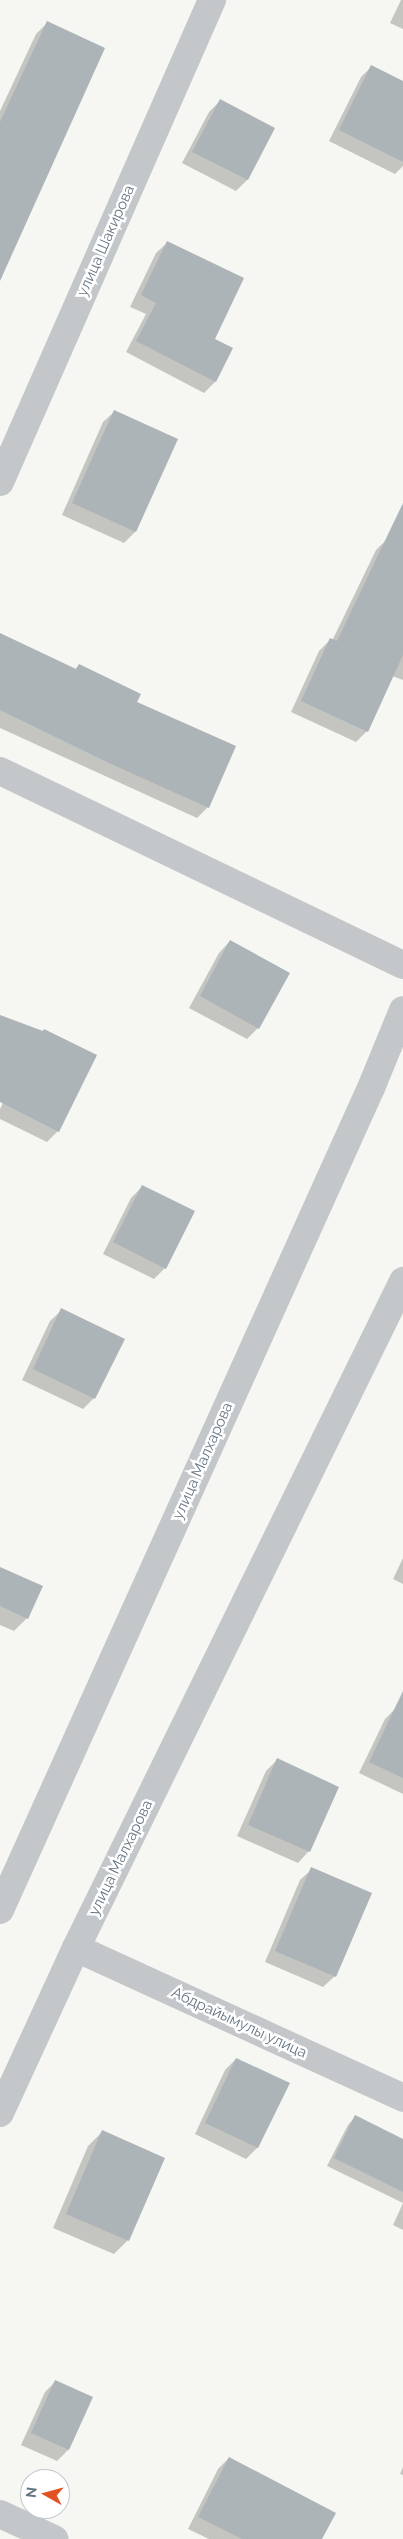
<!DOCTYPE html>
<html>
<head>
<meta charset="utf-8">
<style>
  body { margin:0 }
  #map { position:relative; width:403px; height:2539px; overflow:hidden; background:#f6f6f2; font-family:Raleway,sans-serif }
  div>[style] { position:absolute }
  .shadow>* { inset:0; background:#0003 }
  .building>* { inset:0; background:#acb4b8 }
  .minor>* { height:28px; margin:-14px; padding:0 14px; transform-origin:14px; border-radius:14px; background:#c3c7ca }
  span { translate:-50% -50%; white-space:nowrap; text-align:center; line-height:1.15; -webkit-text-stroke:5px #fff; paint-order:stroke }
  .street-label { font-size:15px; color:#657683 }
  .north { position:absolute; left:20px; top:2469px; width:50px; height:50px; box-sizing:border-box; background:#fff; border:1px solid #c1c8cd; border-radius:50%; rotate:277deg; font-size:14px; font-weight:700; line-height:20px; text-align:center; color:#657683 }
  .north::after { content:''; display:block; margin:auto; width:18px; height:22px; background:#e45124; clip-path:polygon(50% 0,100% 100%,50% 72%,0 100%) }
</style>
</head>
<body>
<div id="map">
  <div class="shadow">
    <i style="clip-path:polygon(401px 0,403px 0,403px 29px,390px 23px)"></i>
    <i style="clip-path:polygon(47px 23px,0 247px,0 111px,36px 34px)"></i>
    <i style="clip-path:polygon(372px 66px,403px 82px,403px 166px,395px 174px,329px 141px,361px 77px)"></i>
    <i style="clip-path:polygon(220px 101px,274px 129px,247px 180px,236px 191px,182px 163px,209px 112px)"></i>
    <i style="clip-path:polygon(168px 242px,213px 340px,231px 349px,215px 382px,204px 393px,126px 352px,146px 314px,130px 307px,156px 253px)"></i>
    <i style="clip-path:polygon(115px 411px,135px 532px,124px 543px,62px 515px,103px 422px)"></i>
    <i style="clip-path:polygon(403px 506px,403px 680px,392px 676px,367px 731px,356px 742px,291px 712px,319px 651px,330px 640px,332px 641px,376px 550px,387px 539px)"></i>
    <i style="clip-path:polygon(0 634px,75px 670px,79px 665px,136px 702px,208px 807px,197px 818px,0 728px)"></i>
    <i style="clip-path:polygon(230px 941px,258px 1028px,247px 1039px,189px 1008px,219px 953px)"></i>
    <i style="clip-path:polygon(0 1016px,58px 1131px,47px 1142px,0 1119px,0 1109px,18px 1072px,0 1065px)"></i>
    <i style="clip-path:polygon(142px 1187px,165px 1268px,154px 1279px,103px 1254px,131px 1198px)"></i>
    <i style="clip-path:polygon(62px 1310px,94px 1398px,83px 1409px,22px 1380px,50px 1321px)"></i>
    <i style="clip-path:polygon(403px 1558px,403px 1584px,393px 1579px)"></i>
    <i style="clip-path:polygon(0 1568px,27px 1618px,14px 1631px,0 1625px)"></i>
    <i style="clip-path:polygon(396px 1708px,403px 1711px,403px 1794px,359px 1773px,385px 1719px)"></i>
    <i style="clip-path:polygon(277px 1760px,309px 1851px,298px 1863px,237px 1836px,266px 1771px)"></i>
    <i style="clip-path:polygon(312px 1869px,335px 1976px,323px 1987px,265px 1962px,300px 1880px)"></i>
    <i style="clip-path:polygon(236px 2059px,288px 2084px,257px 2148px,246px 2159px,195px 2134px,225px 2070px)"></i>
    <i style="clip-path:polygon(355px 2117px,403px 2140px,403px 2203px,327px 2166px,348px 2125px)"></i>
    <i style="clip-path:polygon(102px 2132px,128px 2240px,114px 2254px,53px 2228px,88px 2146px)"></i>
    <i style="clip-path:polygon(403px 2203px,403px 2230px,393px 2225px)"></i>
    <i style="clip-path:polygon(56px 2381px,91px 2397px,68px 2450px,57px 2461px,21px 2445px,45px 2392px)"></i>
    <i style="clip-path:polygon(229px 2458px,321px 2539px,209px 2539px,188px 2529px,218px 2469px)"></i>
    <i style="clip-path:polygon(403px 2467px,403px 2475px,400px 2474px)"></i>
  </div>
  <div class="building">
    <i style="clip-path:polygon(47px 21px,105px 48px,0 281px,0 122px)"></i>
    <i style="clip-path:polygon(371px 65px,403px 81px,403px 162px,339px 130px)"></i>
    <i style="clip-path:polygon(220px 99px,275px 128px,248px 180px,192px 152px)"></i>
    <i style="clip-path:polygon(167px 241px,244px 278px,215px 339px,233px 348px,216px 382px,136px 341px,156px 303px,141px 295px)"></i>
    <i style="clip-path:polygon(114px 410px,178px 439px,136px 532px,72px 503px)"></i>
    <i style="clip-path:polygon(403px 503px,403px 655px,368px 732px,301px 701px,330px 638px,337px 641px)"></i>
    <i style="clip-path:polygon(0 633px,76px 669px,79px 664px,141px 694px,137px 702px,236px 746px,209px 808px,109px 763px,0 710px)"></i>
    <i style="clip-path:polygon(230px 940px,290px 973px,259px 1029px,200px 996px)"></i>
    <i style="clip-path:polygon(0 1015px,43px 1031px,44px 1029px,97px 1055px,59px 1132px,0 1102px)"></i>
    <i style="clip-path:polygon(142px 1185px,195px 1211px,166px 1269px,113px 1242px)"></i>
    <i style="clip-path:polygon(61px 1308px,125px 1339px,95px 1399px,33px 1369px)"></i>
    <i style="clip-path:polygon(0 1567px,43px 1586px,28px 1619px,0 1606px)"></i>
    <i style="clip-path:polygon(403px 1691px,403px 1778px,369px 1762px)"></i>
    <i style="clip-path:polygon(277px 1758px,339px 1787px,310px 1852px,248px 1825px)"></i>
    <i style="clip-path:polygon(311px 1867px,372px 1893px,336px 1977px,275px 1951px)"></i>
    <i style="clip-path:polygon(236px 2058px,290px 2083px,258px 2148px,205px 2123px)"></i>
    <i style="clip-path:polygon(355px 2115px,403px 2139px,403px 2192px,334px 2158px)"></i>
    <i style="clip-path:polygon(102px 2130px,165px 2158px,129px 2241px,66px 2214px)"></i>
    <i style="clip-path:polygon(55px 2380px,93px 2397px,69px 2450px,31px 2433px)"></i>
    <i style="clip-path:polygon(229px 2457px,336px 2513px,322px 2539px,242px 2539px,198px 2517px)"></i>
  </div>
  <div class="minor">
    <i style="left:0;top:482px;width:527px;rotate:-66.26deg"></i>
    <i style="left:0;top:771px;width:447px;rotate:25.7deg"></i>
    <i style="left:0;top:1910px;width:902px;rotate:-65.71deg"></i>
    <i style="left:371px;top:1088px;width:84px;rotate:-67.7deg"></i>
    <i style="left:76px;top:1948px;width:360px;rotate:24.6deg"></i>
    <i style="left:0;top:2113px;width:182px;rotate:-65.3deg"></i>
    <i style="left:76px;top:1948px;width:743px;rotate:-63.88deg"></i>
    <i style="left:0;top:2514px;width:60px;rotate:24.8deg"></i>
  </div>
  <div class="street-label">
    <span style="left:106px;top:241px;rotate:-66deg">улица Шакирова</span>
    <span style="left:203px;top:1461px;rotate:-66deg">улица Малхарова</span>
    <span style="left:121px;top:1858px;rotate:-64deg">улица Малхарова</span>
    <span style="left:239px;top:2023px;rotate:25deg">Абдрайымулы улица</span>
  </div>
  <div class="north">N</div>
</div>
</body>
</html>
